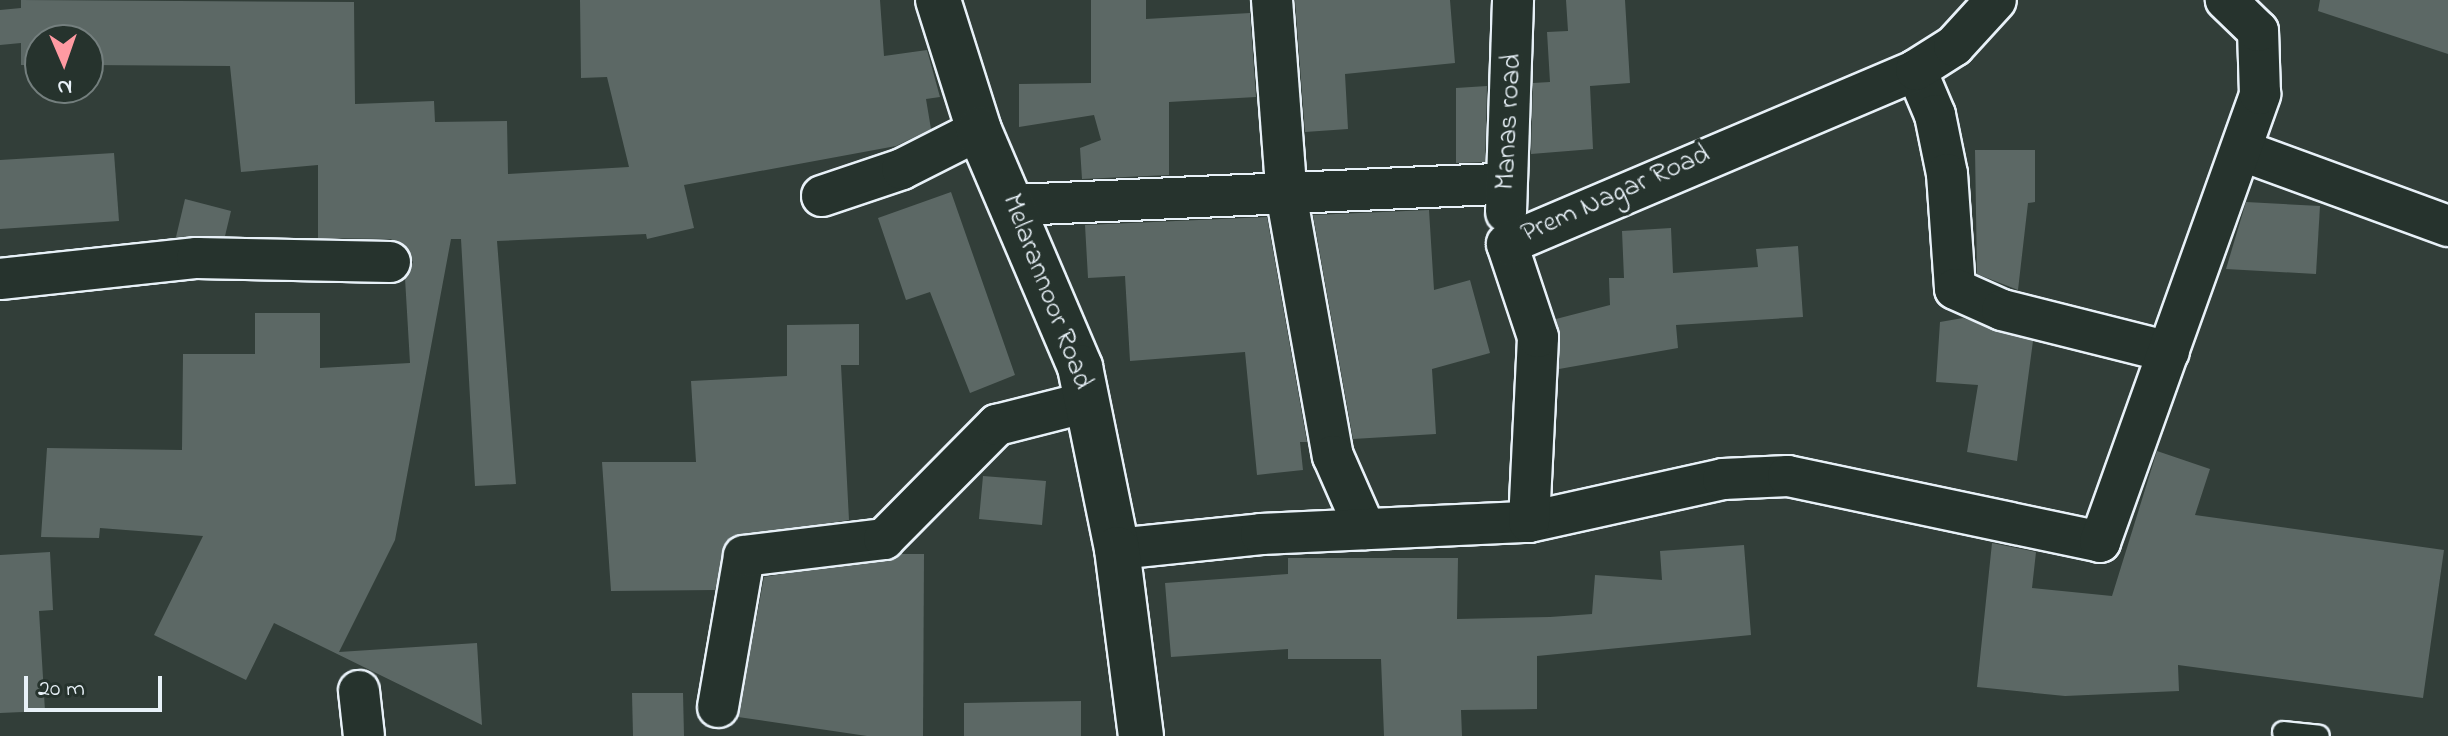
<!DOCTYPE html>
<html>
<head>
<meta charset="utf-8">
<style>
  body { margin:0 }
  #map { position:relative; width:2448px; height:736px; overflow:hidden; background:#323e39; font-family:"Indie Flower",sans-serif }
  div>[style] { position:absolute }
  .building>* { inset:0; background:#5c6865 }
  .roads { filter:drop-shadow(2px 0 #e8f1f8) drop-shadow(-2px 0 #e8f1f8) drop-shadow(0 2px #e8f1f8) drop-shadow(0 -2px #e8f1f8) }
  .lane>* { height:20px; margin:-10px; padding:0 10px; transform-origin:10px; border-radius:10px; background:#26332d }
  .street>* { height:40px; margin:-20px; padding:0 20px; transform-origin:20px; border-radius:20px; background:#26332d }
  .secondary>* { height:44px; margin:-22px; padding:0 22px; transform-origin:22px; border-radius:22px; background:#26332d }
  span { translate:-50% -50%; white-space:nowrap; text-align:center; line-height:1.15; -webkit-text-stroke:7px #26332d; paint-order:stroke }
  .street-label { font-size:28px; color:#e8f1f8 }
  .north { position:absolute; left:24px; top:24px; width:80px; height:80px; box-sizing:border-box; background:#26332d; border:2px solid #747f7e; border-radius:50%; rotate:178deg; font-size:22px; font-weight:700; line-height:32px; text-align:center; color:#e8f1f8 }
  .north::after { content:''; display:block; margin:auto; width:28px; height:36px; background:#ff9aa2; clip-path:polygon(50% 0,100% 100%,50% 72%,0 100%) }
  .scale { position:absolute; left:24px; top:676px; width:138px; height:36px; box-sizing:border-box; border:4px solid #e8f1f8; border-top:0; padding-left:10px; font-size:24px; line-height:28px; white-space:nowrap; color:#e8f1f8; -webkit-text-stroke:6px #26332d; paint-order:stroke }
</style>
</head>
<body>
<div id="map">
  <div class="building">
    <i style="clip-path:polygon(21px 0,354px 2px,355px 104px,434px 101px,435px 122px,507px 121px,508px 174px,629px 167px,607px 77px,581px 78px,580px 0,880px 0,884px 56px,927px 50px,940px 97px,926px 99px,931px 129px,896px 146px,684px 185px,694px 228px,647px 239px,646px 234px,497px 241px,516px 484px,475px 486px,461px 239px,451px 239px,395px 540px,339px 652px,477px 643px,482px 725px,274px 623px,246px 680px,154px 635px,203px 536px,100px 528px,99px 538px,41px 537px,47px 448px,182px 450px,183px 354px,255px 354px,255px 313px,320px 313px,320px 368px,410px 363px,405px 278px,413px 262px,391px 239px,318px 238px,318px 165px,241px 172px,230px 66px,88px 65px,88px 40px,40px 40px,40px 65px,21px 65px,21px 43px,0 45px,0 10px,21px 8px)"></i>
    <i style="clip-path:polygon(1091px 0,1146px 0,1146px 19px,1250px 13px,1256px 97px,1169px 102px,1169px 175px,1082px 179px,1080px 148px,1101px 140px,1094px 115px,1019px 127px,1019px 84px,1091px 83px)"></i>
    <i style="clip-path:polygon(1295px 0,1450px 0,1455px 63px,1345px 74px,1348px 129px,1305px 132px)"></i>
    <i style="clip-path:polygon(1566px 0,1625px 0,1630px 83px,1590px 86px,1593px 149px,1531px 154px,1533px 83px,1550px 82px,1547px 32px,1568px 31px)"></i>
    <i style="clip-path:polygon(2320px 0,2448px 0,2448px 54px,2318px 11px)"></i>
    <i style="clip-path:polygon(1487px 86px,1485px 162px,1456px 163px,1456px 88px)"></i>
    <i style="clip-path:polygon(1975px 150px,2035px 150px,2035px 202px,2028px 203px,2018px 290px,1977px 274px)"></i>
    <i style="clip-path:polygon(114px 153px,119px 221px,0 229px,0 160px)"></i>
    <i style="clip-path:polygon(951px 192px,1015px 375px,970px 393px,930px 292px,906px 300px,878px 218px)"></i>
    <i style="clip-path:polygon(185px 199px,231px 211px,225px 236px,176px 237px)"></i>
    <i style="clip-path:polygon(2246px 202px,2320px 206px,2316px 274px,2226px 269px)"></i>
    <i style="clip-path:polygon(1429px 210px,1434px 290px,1470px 280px,1490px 353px,1432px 369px,1436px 434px,1353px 439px,1313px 215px)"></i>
    <i style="clip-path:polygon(1267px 217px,1307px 442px,1300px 442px,1303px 470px,1257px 475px,1245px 352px,1130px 361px,1125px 276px,1088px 278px,1085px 225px)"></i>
    <i style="clip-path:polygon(1671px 228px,1673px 273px,1758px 267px,1756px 249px,1798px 246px,1803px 317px,1676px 325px,1678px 348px,1559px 369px,1556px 319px,1610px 305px,1609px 278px,1624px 278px,1622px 231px)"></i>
    <i style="clip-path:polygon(1963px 318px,2033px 341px,2017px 461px,1967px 452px,1978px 385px,1936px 382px,1940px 322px)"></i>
    <i style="clip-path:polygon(859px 324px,859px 365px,841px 365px,849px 520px,729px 539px,715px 590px,611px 591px,602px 462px,696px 462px,691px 381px,787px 376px,787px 325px)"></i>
    <i style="clip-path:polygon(2157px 451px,2210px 469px,2195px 515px,2444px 550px,2423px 698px,2178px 665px,2179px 691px,2065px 696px,1977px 687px,1992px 543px,2036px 552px,2032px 588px,2112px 596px)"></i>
    <i style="clip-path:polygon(983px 476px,1046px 481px,1042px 525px,979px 519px)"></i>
    <i style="clip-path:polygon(1744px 545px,1751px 635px,1537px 656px,1537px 709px,1461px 710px,1462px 736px,1384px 736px,1381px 659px,1288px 659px,1288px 649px,1171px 657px,1165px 583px,1288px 574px,1288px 558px,1458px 558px,1457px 619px,1550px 617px,1592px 614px,1595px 575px,1662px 580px,1660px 551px)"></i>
    <i style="clip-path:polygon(50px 552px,53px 610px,39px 611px,45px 711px,0 713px,0 555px)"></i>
    <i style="clip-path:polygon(902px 554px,924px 554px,923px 736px,867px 736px,738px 717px,764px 577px)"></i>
    <i style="clip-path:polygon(632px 693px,683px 693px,684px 736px,633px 736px)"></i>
    <i style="clip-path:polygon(1081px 701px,1081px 736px,964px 736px,964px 703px)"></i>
  </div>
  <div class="roads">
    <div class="lane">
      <i style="left:2283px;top:732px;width:36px;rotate:6deg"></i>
    </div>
    <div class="street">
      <i style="left:1272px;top:0;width:200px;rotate:85.7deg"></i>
      <i style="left:1287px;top:199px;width:261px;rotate:79.9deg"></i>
      <i style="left:1333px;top:456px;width:80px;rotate:66.3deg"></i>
      <i style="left:1916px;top:70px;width:49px;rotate:67.1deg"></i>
      <i style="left:1935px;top:115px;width:60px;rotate:78.5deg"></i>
      <i style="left:1947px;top:174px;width:115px;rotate:86deg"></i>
      <i style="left:1955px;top:289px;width:51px;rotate:24.1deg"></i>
      <i style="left:2002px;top:310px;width:172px;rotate:14.1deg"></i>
      <i style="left:2243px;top:151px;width:218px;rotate:20.1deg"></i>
      <i style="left:822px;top:196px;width:84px;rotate:-18.6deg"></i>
      <i style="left:902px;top:169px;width:86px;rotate:-26.9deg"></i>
      <i style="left:1015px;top:205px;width:490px;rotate:-2.5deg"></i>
      <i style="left:1506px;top:212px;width:212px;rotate:-88.1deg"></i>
      <i style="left:0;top:279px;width:198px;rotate:-6.1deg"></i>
      <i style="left:197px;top:258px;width:193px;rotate:1.2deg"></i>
      <i style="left:1529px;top:522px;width:199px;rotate:-12.5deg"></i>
      <i style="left:1723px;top:479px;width:65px;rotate:-2.6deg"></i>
      <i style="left:1788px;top:476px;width:319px;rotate:11.9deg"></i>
      <i style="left:2100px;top:542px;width:476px;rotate:-70.3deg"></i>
      <i style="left:2260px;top:94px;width:63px;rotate:-91.8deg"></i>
      <i style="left:2258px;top:31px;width:45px;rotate:-135.9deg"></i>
      <i style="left:1117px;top:549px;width:145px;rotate:-5.9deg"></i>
      <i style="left:1261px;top:534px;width:268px;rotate:-2.6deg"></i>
      <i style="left:1529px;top:522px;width:185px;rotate:-87.2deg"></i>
      <i style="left:1538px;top:337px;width:98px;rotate:-108.4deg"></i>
      <i style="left:1507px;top:244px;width:444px;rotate:-23deg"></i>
      <i style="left:1916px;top:70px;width:45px;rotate:-32.3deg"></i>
      <i style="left:1954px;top:46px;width:62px;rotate:-47.6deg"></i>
      <i style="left:359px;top:691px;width:45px;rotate:83.7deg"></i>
      <i style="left:718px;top:707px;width:153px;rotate:-80.2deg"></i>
      <i style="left:744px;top:556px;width:141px;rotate:-6.9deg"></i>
      <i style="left:884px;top:539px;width:161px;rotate:-45.3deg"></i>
      <i style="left:997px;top:425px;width:94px;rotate:-14.2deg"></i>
    </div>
    <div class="secondary">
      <i style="left:938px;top:0;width:136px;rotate:72.5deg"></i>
      <i style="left:979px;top:130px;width:258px;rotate:66.9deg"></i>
      <i style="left:1080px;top:367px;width:186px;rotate:78.5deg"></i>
      <i style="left:1117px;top:549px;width:189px;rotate:82.7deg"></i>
    </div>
  </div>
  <div class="street-label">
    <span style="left:1510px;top:122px;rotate:-87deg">Manas road</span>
    <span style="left:1616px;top:195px;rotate:-24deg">Prem Nagar Road</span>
    <span style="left:1046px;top:292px;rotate:69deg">Melarannoor Road</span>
  </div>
  <div class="north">N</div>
  <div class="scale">20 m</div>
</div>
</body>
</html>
